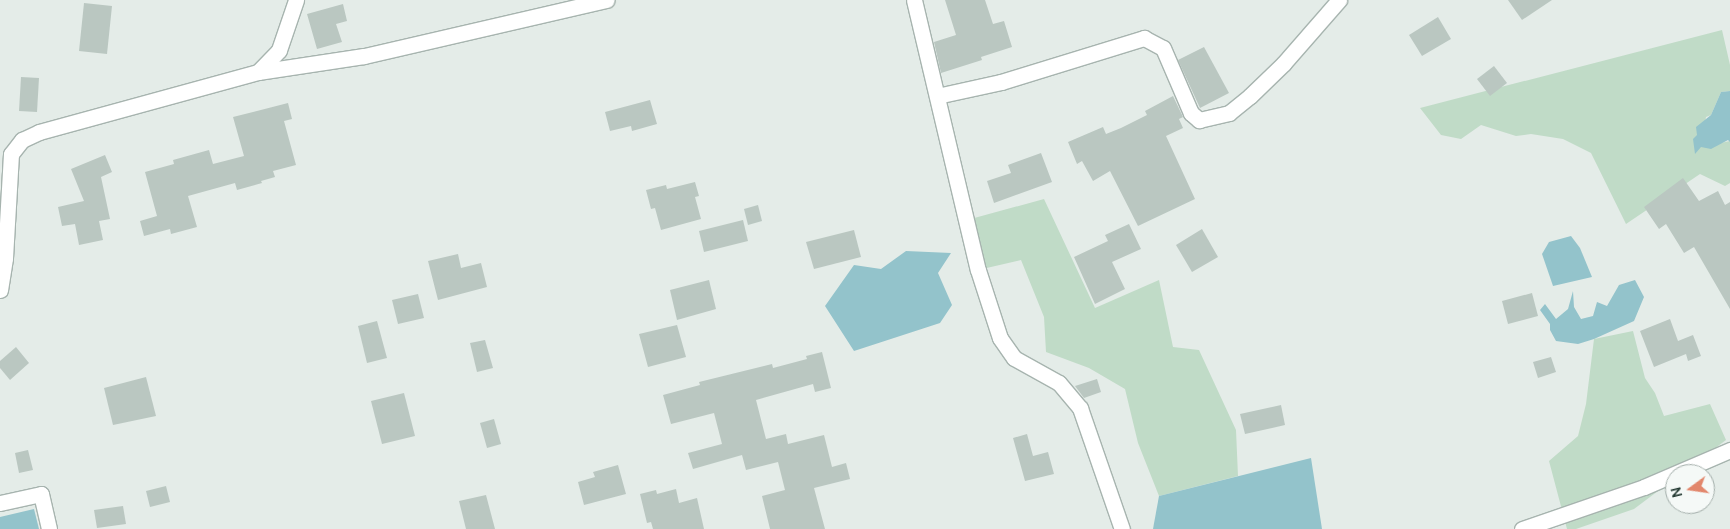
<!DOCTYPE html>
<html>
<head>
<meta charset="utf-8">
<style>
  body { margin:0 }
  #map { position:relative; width:1730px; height:529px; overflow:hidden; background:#e4ece8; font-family:Manrope,sans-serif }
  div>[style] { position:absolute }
  .green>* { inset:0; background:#c0dbc7 }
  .water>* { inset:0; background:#93c3cb }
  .building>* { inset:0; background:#bac7c1 }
  .roads { filter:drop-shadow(1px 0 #a7b4af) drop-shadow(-1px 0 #a7b4af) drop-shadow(0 1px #a7b4af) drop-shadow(0 -1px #a7b4af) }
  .minor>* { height:15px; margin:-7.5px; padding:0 7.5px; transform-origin:7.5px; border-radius:7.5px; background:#fff }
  span { translate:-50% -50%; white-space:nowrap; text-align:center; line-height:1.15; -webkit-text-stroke:5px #f5f9f7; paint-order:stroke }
  .north { position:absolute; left:1665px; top:464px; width:50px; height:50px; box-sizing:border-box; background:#f5f9f7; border:1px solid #a2ada9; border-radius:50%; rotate:256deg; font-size:14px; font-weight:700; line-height:20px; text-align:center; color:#263c35 }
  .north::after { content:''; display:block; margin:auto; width:18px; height:22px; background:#e2876c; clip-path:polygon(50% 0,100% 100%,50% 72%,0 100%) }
</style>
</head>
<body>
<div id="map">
  <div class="green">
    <i style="clip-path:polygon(1722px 30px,1730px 65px,1730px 91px,1721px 92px,1711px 115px,1706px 117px,1701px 147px,1730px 141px,1730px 183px,1725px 186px,1700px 174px,1626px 224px,1591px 153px,1563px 139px,1531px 134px,1516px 136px,1481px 125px,1461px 139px,1441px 135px,1420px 108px)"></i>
    <i style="clip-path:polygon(1044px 199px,1095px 308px,1159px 280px,1173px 347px,1199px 350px,1236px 430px,1238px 476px,1159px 496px,1138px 443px,1125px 389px,1089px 368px,1046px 352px,1044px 317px,1021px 260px,978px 270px,967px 220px)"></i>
    <i style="clip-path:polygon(1633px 331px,1645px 378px,1655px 393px,1664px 416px,1710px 404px,1726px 440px,1634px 509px,1576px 529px,1567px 529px,1549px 461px,1578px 436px,1586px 404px,1594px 339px)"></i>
  </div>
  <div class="water">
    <i style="clip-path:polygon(1730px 91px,1730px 142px,1728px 140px,1711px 149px,1701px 147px,1695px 154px,1693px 139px,1697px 135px,1696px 127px,1711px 115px,1721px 92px)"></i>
    <i style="clip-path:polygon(1571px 236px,1580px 248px,1592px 277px,1553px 286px,1542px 254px,1549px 242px)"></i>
    <i style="clip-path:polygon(906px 251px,951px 253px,938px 273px,952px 305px,940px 323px,854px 351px,825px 306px,854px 265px,881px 269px)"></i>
    <i style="clip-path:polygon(1635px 280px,1644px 297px,1634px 321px,1594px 339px,1578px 344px,1556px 341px,1550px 330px,1550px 324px,1540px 310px,1545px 304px,1556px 319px,1568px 309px,1573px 291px,1574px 307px,1581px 319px,1593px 316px,1597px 302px,1607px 306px,1619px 285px)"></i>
    <i style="clip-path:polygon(1311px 458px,1322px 529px,1153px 529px,1159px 496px)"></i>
    <i style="clip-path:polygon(34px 509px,39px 529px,0 529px,0 517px)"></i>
  </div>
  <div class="building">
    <i style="clip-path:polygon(945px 0,985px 0,993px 24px,1004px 21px,1012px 47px,981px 57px,982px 60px,941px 73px,934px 42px,956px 35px)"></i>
    <i style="clip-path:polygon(1508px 0,1552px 0,1522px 20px)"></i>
    <i style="clip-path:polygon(84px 3px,112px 6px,107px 54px,79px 51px)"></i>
    <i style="clip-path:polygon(343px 4px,347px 21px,336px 24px,342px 42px,317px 49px,307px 14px)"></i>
    <i style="clip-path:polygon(1438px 17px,1451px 39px,1422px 56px,1409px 35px)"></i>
    <i style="clip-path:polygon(1204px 47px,1229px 93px,1200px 108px,1178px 60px)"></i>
    <i style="clip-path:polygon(1494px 66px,1507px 83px,1490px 96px,1477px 79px)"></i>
    <i style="clip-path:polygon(21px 77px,39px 78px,37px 112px,19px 111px)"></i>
    <i style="clip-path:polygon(1173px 96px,1183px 117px,1179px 119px,1183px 128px,1166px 136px,1195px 199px,1138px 226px,1110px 171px,1093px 181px,1082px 161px,1077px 164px,1068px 142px,1103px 127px,1106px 134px,1121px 128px,1147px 115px,1145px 111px)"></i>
    <i style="clip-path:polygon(650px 100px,657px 124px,632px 131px,631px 126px,610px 131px,605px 112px)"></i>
    <i style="clip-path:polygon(288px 103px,292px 119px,284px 121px,296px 165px,273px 171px,275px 177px,261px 181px,262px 183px,237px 190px,235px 183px,188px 196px,197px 227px,171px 234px,170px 229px,144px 236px,140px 221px,157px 216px,145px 172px,174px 164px,173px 160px,209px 150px,213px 164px,244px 156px,233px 117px)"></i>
    <i style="clip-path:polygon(1041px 153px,1052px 182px,994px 203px,987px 181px,1011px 173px,1008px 165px)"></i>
    <i style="clip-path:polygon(105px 155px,112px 172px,101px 177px,110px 219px,99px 221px,103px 240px,79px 245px,75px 224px,62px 226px,58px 207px,84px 201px,71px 169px)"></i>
    <i style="clip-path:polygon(1683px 178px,1699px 201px,1718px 191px,1725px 205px,1730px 202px,1730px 309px,1694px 247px,1684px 253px,1666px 224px,1659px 229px,1644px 207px)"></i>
    <i style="clip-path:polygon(695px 182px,699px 196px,695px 197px,701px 219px,661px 230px,655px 208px,651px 209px,646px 190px,666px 185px,667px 189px)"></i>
    <i style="clip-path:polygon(758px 205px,762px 221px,748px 225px,744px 209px)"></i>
    <i style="clip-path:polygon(743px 220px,748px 241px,704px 252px,699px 231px)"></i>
    <i style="clip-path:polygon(1129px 224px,1141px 249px,1112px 262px,1125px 289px,1095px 304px,1074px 257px,1108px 241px,1105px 235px)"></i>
    <i style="clip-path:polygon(1202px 229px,1218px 257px,1192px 272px,1176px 245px)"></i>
    <i style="clip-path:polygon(854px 230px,861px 257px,814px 269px,806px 242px)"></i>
    <i style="clip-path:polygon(458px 254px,461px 268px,481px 263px,487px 287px,438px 300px,428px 261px)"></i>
    <i style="clip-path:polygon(709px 280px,716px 309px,677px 320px,670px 290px)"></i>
    <i style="clip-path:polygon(1532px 293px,1538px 316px,1508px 324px,1502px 301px)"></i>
    <i style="clip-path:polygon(418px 294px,424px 318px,398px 324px,392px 300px)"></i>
    <i style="clip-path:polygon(1670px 319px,1678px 341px,1693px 335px,1701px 356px,1688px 361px,1686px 354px,1654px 367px,1640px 331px)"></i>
    <i style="clip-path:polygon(377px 321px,387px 358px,367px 363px,358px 326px)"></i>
    <i style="clip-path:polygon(677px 325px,686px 357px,648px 367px,639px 334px)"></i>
    <i style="clip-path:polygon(485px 340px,493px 368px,477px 372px,470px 343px)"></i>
    <i style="clip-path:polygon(16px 347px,29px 363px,10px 380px,0 368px,0 361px)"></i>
    <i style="clip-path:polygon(822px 352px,831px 388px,815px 392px,813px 384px,756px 400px,766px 439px,786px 434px,788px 444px,824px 435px,832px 467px,846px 463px,850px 479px,814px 488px,825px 529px,770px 529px,762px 496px,785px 490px,778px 462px,746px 470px,742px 455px,693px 469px,688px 453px,722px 444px,714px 413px,671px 424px,663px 395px,700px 385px,699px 382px,772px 364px,773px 368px,807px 359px,806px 356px)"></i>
    <i style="clip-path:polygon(1551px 357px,1556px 372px,1538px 378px,1533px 362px)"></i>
    <i style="clip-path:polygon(146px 377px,156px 416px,113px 425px,104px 388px)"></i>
    <i style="clip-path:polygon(1097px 379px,1101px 392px,1084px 398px,1075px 386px)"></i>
    <i style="clip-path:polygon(404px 393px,415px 436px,382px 444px,371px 401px)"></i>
    <i style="clip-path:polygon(1281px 405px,1285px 425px,1245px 434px,1240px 414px)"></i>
    <i style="clip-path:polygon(494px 419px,501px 444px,487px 448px,480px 423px)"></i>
    <i style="clip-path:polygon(1027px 434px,1033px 456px,1048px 452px,1054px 474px,1025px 481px,1013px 438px)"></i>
    <i style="clip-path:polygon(28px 450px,33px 470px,19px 473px,15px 453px)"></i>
    <i style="clip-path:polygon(618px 465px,626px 494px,584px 505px,578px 482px,595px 477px,593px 472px)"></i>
    <i style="clip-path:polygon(166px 486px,170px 502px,150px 507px,146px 491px)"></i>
    <i style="clip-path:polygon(676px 489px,679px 503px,697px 498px,704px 529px,653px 529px,651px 522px,647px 523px,640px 494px,656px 490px,657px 494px)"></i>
    <i style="clip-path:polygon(486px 495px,495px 529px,466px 529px,459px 501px)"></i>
    <i style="clip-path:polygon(123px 506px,126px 524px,97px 528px,94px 510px)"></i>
  </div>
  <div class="roads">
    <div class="minor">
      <i style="left:914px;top:0;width:277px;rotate:76.7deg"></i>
      <i style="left:978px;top:270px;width:71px;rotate:72.1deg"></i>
      <i style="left:1000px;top:338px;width:24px;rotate:55deg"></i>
      <i style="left:1014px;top:358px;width:51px;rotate:29.1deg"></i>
      <i style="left:1059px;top:383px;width:33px;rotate:50deg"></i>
      <i style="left:1080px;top:408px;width:128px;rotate:70.9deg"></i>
      <i style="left:258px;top:72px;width:30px;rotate:-46deg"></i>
      <i style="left:279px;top:50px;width:53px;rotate:-71.2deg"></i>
      <i style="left:937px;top:96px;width:66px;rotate:-12.3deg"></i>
      <i style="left:1001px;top:82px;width:150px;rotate:-17.1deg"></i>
      <i style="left:1144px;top:38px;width:21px;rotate:28deg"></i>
      <i style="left:1163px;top:48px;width:71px;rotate:66.7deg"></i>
      <i style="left:1191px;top:113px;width:11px;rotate:41deg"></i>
      <i style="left:1199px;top:120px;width:31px;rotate:-13deg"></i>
      <i style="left:1229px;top:113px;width:27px;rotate:-39deg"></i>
      <i style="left:1250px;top:96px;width:47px;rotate:-44.1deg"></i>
      <i style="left:1284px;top:63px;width:84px;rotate:-48.9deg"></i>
      <i style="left:0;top:290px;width:32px;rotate:-81deg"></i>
      <i style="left:5px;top:258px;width:104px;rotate:-86.7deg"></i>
      <i style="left:11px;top:154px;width:18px;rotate:-52deg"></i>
      <i style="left:22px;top:140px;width:19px;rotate:-25deg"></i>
      <i style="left:39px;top:132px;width:227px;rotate:-15.3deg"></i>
      <i style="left:258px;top:72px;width:107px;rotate:-8.6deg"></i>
      <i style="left:364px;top:56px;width:249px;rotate:-13deg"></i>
      <i style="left:0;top:503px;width:42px;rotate:-12.4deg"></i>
      <i style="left:41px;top:494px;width:36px;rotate:77deg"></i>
      <i style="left:1522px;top:529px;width:129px;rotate:-19deg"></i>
      <i style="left:1644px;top:487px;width:94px;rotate:-23.3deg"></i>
    </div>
  </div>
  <div class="north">N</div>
</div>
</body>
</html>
